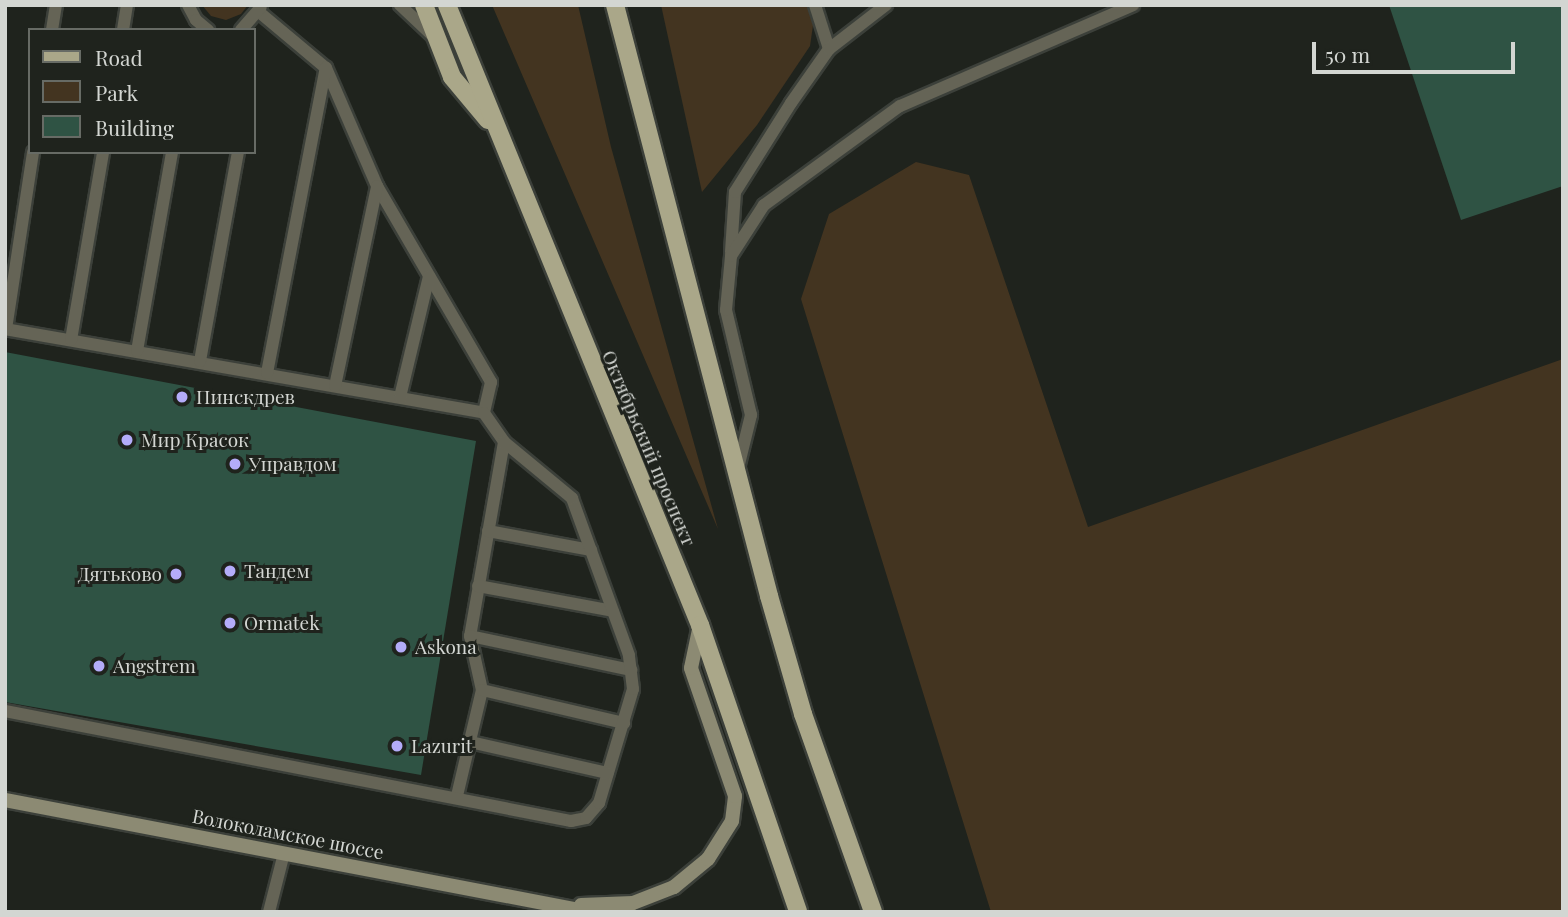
<!DOCTYPE html>
<html>
<head>
<meta charset="utf-8">
<style>
  body { margin:0 }
  #map { position:relative; width:1568px; height:917px; overflow:hidden; background:#1f231d; font-family:"Playfair Display",serif }
  div>[style] { position:absolute }
  .green>* { inset:0; background:#433420 }
  .building>* { inset:0; background:#2f5344 }
  .roads { filter:drop-shadow(2px 0 #3c403a) drop-shadow(-2px 0 #3c403a) drop-shadow(0 2px #3c403a) drop-shadow(0 -2px #3c403a) }
  .lane>* { height:12px; margin:-6px; padding:0 6px; transform-origin:6px; border-radius:6px; background:#656456 }
  .secondary>* { height:14px; margin:-7px; padding:0 7px; transform-origin:7px; border-radius:7px; background:#8c8a73 }
  .primary>* { height:18px; margin:-9px; padding:0 9px; transform-origin:9px; border-radius:9px; background:#aaa789 }
  .dots>* { width:19px; height:19px; translate:-50% -50%; box-sizing:border-box; border:4px solid #1f231d; border-radius:50% }
  span { translate:-50% -50%; white-space:nowrap; text-align:center; line-height:1.15; -webkit-text-stroke:6px #1f231d; paint-order:stroke }
  .poi-label { font-size:19px; color:#d3d6d2 }
  .left { translate:0 -50%; text-align:left }
  .right { translate:-100% -50%; text-align:right }
  .street-label { font-size:19px; color:#d3d6d2 }
  .frame { position:absolute; inset:0; border:7px solid #d3d6d2; pointer-events:none }
  .legend { position:absolute; left:28px; top:28px; width:228px; height:126px; box-sizing:border-box; background:#1f231d; border:2px solid #676b65; margin:0; padding:9px 12px; list-style:none; font-size:21px; color:#d3d6d2 }
  .legend li { display:flex; align-items:center; gap:14px; height:35px }
  .legend b { width:35px; border:2px solid #676b65 }
  .scale { position:absolute; left:1312px; top:42px; width:203px; height:32px; box-sizing:border-box; border:4px solid #d3d6d2; border-top:0; padding-left:9px; font-size:21px; line-height:24px; white-space:nowrap; color:#d3d6d2; -webkit-text-stroke:5px #1f231d; paint-order:stroke }
</style>
</head>
<body>
<div id="map">
  <div class="green">
    <i style="clip-path:polygon(202px 5px,248px 5px,241px 14px,226px 20px,211px 16px)"></i>
    <i style="clip-path:polygon(492px 5px,578px 5px,611px 147px,718px 529px)"></i>
    <i style="clip-path:polygon(661px 5px,816px 5px,810px 46px,757px 125px,702px 192px)"></i>
    <i style="clip-path:polygon(916px 162px,969px 175px,1088px 527px,1563px 359px,1563px 912px,991px 912px,801px 299px,829px 214px)"></i>
  </div>
  <div class="building">
    <i style="clip-path:polygon(1389px 5px,1563px 5px,1563px 186px,1461px 220px)"></i>
    <i style="clip-path:polygon(5px 352px,476px 441px,421px 775px,5px 702px)"></i>
  </div>
  <div class="roads">
    <div class="lane">
      <i style="left:188px;top:5px;width:17px;rotate:62deg"></i>
      <i style="left:196px;top:20px;width:16px;rotate:40deg"></i>
      <i style="left:400px;top:5px;width:45px;rotate:43.2deg"></i>
      <i style="left:815px;top:5px;width:46px;rotate:72.3deg"></i>
      <i style="left:259px;top:12px;width:87px;rotate:39.9deg"></i>
      <i style="left:326px;top:68px;width:129px;rotate:66.6deg"></i>
      <i style="left:377px;top:186px;width:227px;rotate:59.8deg"></i>
      <i style="left:491px;top:382px;width:32px;rotate:103deg"></i>
      <i style="left:52px;top:30px;width:25px;rotate:-81deg"></i>
      <i style="left:123px;top:30px;width:25px;rotate:-81deg"></i>
      <i style="left:241px;top:30px;width:30px;rotate:-49deg"></i>
      <i style="left:731px;top:252px;width:60px;rotate:-86.2deg"></i>
      <i style="left:735px;top:192px;width:105px;rotate:-57.8deg"></i>
      <i style="left:791px;top:103px;width:66px;rotate:-54.9deg"></i>
      <i style="left:829px;top:49px;width:72px;rotate:-37.7deg"></i>
      <i style="left:5px;top:329px;width:486px;rotate:9.9deg"></i>
      <i style="left:484px;top:413px;width:35px;rotate:55deg"></i>
      <i style="left:504px;top:442px;width:197px;rotate:99.9deg"></i>
      <i style="left:470px;top:636px;width:55px;rotate:77.5deg"></i>
      <i style="left:482px;top:690px;width:109px;rotate:103.3deg"></i>
      <i style="left:6px;top:329px;width:179px;rotate:-81.3deg"></i>
      <i style="left:71px;top:340px;width:191px;rotate:-80.3deg"></i>
      <i style="left:137px;top:351px;width:202px;rotate:-80deg"></i>
      <i style="left:200px;top:361px;width:212px;rotate:-79.7deg"></i>
      <i style="left:267px;top:373px;width:311px;rotate:-79.1deg"></i>
      <i style="left:335px;top:386px;width:204px;rotate:-78.1deg"></i>
      <i style="left:400px;top:397px;width:124px;rotate:-76.5deg"></i>
      <i style="left:737px;top:472px;width:59px;rotate:-76.2deg"></i>
      <i style="left:751px;top:415px;width:108px;rotate:-103.4deg"></i>
      <i style="left:726px;top:310px;width:54px;rotate:-84.7deg"></i>
      <i style="left:731px;top:256px;width:61px;rotate:-57.1deg"></i>
      <i style="left:764px;top:205px;width:168px;rotate:-36.1deg"></i>
      <i style="left:900px;top:106px;width:254px;rotate:-23.4deg"></i>
      <i style="left:488px;top:531px;width:105px;rotate:10.5deg"></i>
      <i style="left:478px;top:586px;width:137px;rotate:10.5deg"></i>
      <i style="left:470px;top:636px;width:165px;rotate:11.9deg"></i>
      <i style="left:482px;top:690px;width:146px;rotate:13.1deg"></i>
      <i style="left:5px;top:711px;width:577px;rotate:11deg"></i>
      <i style="left:571px;top:821px;width:15px;rotate:-11deg"></i>
      <i style="left:586px;top:818px;width:20px;rotate:-49deg"></i>
      <i style="left:599px;top:803px;width:119px;rotate:-73.4deg"></i>
      <i style="left:633px;top:689px;width:34px;rotate:-97deg"></i>
      <i style="left:629px;top:655px;width:167px;rotate:-110deg"></i>
      <i style="left:572px;top:498px;width:88px;rotate:-140.5deg"></i>
      <i style="left:470px;top:742px;width:141px;rotate:12.7deg"></i>
      <i style="left:269px;top:912px;width:61px;rotate:-75.7deg"></i>
    </div>
    <div class="secondary">
      <i style="left:5px;top:800px;width:596px;rotate:10.84deg"></i>
      <i style="left:581px;top:905px;width:52px;rotate:-2.2deg"></i>
      <i style="left:633px;top:903px;width:44px;rotate:-21.3deg"></i>
      <i style="left:674px;top:887px;width:44px;rotate:-39.5deg"></i>
      <i style="left:708px;top:859px;width:45px;rotate:-57.7deg"></i>
      <i style="left:732px;top:821px;width:25px;rotate:-83deg"></i>
      <i style="left:735px;top:796px;width:135px;rotate:-109deg"></i>
      <i style="left:691px;top:668px;width:44px;rotate:-78.2deg"></i>
    </div>
    <div class="primary">
      <i style="left:424px;top:5px;width:77px;rotate:68.7deg"></i>
      <i style="left:452px;top:77px;width:56px;rotate:50.1deg"></i>
      <i style="left:447px;top:5px;width:670px;rotate:67.8deg"></i>
      <i style="left:700px;top:625px;width:303px;rotate:71.1deg"></i>
      <i style="left:615px;top:5px;width:611px;rotate:75.39deg"></i>
      <i style="left:769px;top:596px;width:123px;rotate:73.9deg"></i>
      <i style="left:803px;top:714px;width:210px;rotate:70.5deg"></i>
    </div>
  </div>
  <div class="dots">
    <i style="left:182px;top:397px;background:#b4acf9"></i>
    <i style="left:127px;top:440px;background:#b4acf9"></i>
    <i style="left:235px;top:464px;background:#b4acf9"></i>
    <i style="left:230px;top:571px;background:#b4acf9"></i>
    <i style="left:176px;top:574px;background:#b4acf9"></i>
    <i style="left:230px;top:623px;background:#b4acf9"></i>
    <i style="left:401px;top:647px;background:#b4acf9"></i>
    <i style="left:99px;top:666px;background:#b4acf9"></i>
    <i style="left:397px;top:746px;background:#b4acf9"></i>
  </div>
  <div class="poi-label">
    <span class="left" style="left:196px;top:397px">Пинскдрев</span>
    <span class="left" style="left:141px;top:440px">Мир Красок</span>
    <span class="left" style="left:249px;top:464px">Управдом</span>
    <span class="left" style="left:244px;top:571px">Тандем</span>
    <span class="right" style="left:162px;top:574px">Дятьково</span>
    <span class="left" style="left:244px;top:623px">Ormatek</span>
    <span class="left" style="left:415px;top:647px">Askona</span>
    <span class="left" style="left:113px;top:666px">Angstrem</span>
    <span class="left" style="left:411px;top:746px">Lazurit</span>
  </div>
  <div class="street-label">
    <span style="left:649px;top:448px;rotate:67deg">Октябрьский проспект</span>
    <span style="left:288px;top:834px;rotate:11deg">Волоколамское шоссе</span>
  </div>
  <div class="frame"></div>
  <ul class="legend">
  <li><b style="height:9px;background:#aaa789"></b>Road</li>
  <li><b style="height:19px;background:#433420"></b>Park</li>
  <li><b style="height:19px;background:#2f5344"></b>Building</li>
  </ul>
  <div class="scale">50 m</div>
</div>
</body>
</html>
